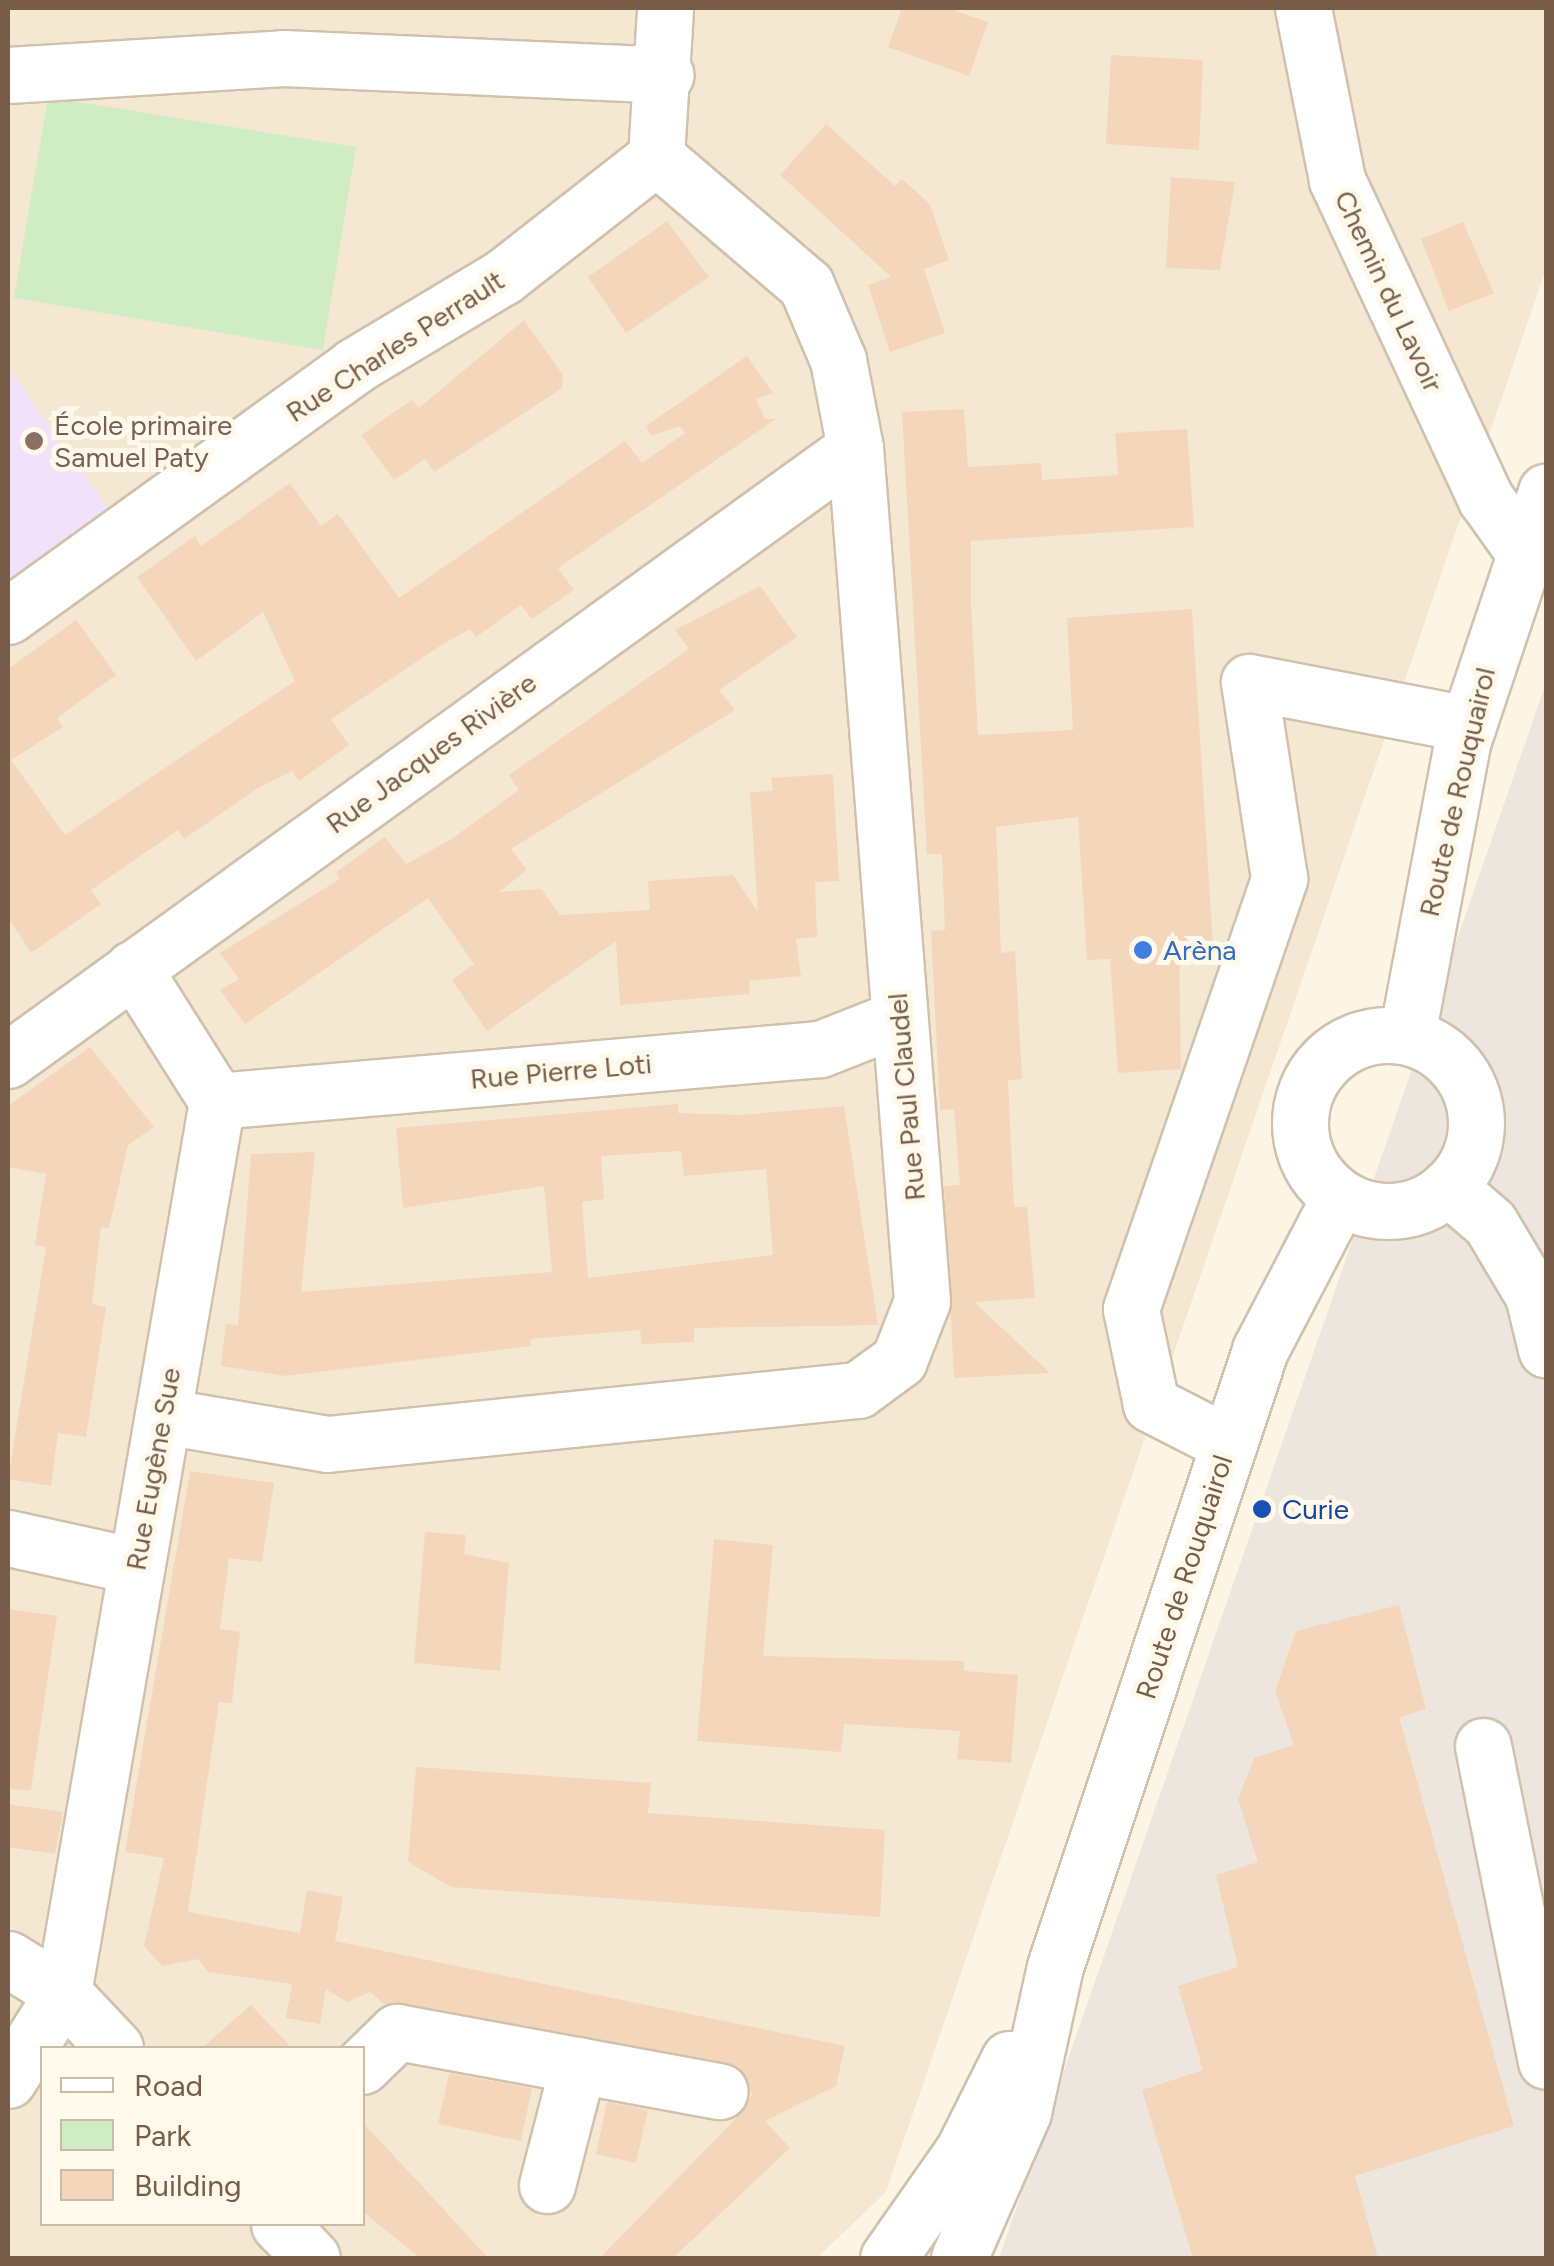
<!DOCTYPE html>
<html>
<head>
<meta charset="utf-8">
<style>
  body { margin:0 }
  #map { position:relative; width:1554px; height:2266px; overflow:hidden; background:#fdf5e4; font-family:Figtree,sans-serif }
  div>[style] { position:absolute }
  .residential>* { inset:0; background:#f5e8d2 }
  .industrial>* { inset:0; background:#ede6df }
  .education>* { inset:0; background:#f2e1fa }
  .green>* { inset:0; background:#d0ecc2 }
  .building>* { inset:0; background:#f4d6ba }
  .roads { filter:drop-shadow(2px 0 #d1c0ac) drop-shadow(-2px 0 #d1c0ac) drop-shadow(0 2px #d1c0ac) drop-shadow(0 -2px #d1c0ac) }
  .minor>* { height:55px; margin:-27.5px; padding:0 27.5px; transform-origin:27.5px; border-radius:27.5px; background:#fff }
  .minor>.ring { margin:-27.5px; padding:0; box-sizing:content-box; background:none; border:55px solid #fff; border-radius:50% }
  .dots>* { width:28px; height:28px; translate:-50% -50%; box-sizing:border-box; border:5px solid #fff9eb; border-radius:50% }
  span { translate:-50% -50%; white-space:nowrap; text-align:center; line-height:1.15; -webkit-text-stroke:10px #fff9eb; paint-order:stroke }
  .street-label { font-size:28px; color:#775d48 }
  .education-label { font-size:28px; color:#785e54 }
  .left { translate:0 -50%; text-align:left }
  .shop-label { font-size:28px; color:#366cbe }
  .transit-label { font-size:28px; color:#164399 }
  .frame { position:absolute; inset:0; border:10px solid #775d48; pointer-events:none }
  .legend { position:absolute; left:40px; top:2046px; width:325px; height:180px; box-sizing:border-box; background:#fff9eb; border:2px solid #c9bbaa; margin:0; padding:12px 18px; list-style:none; font-size:30px; color:#775d48 }
  .legend li { display:flex; align-items:center; gap:20px; height:50px }
  .legend b { width:50px; border:2px solid #c9bbaa }
</style>
</head>
<body>
<div id="map">
  <div class="residential">
    <i style="clip-path:polygon(evenodd,8px 8px,1546px 8px,1546px 269px,886px 2192px,817px 2258px,8px 2258px,8px 8px,42px 2048px,362px 2048px,362px 2224px,42px 2224px,42px 2048px)"></i>
  </div>
  <div class="industrial">
    <i style="clip-path:polygon(1546px 683px,1546px 2258px,999px 2258px)"></i>
  </div>
  <div class="education">
    <i style="clip-path:polygon(8px 367px,112px 515px,8px 586px)"></i>
  </div>
  <div class="green">
    <i style="clip-path:polygon(48px 97px,356px 147px,323px 350px,14px 298px)"></i>
  </div>
  <div class="building">
    <i style="clip-path:polygon(902px 8px,948px 8px,988px 22px,969px 76px,888px 47px)"></i>
    <i style="clip-path:polygon(1111px 55px,1203px 60px,1199px 150px,1106px 144px)"></i>
    <i style="clip-path:polygon(826px 124px,895px 186px,902px 179px,930px 204px,949px 260px,924px 269px,945px 333px,890px 352px,868px 285px,891px 277px,780px 175px)"></i>
    <i style="clip-path:polygon(1171px 177px,1235px 182px,1220px 270px,1166px 268px)"></i>
    <i style="clip-path:polygon(667px 221px,709px 277px,626px 333px,588px 277px)"></i>
    <i style="clip-path:polygon(1463px 222px,1494px 293px,1449px 311px,1421px 239px)"></i>
    <i style="clip-path:polygon(524px 320px,563px 375px,562px 388px,434px 472px,425px 459px,394px 480px,361px 435px,412px 400px,419px 408px)"></i>
    <i style="clip-path:polygon(747px 356px,773px 393px,756px 399px,765px 419px,776px 419px,558px 568px,574px 590px,532px 619px,521px 605px,476px 637px,470px 629px,443px 644px,331px 719px,349px 745px,299px 781px,292px 771px,258px 788px,184px 839px,178px 830px,91px 890px,101px 904px,31px 953px,8px 917px,8px 669px,76px 620px,116px 675px,57px 718px,63px 727px,11px 760px,65px 835px,295px 681px,263px 612px,196px 661px,137px 577px,195px 536px,201px 546px,290px 483px,321px 526px,338px 514px,399px 598px,625px 441px,642px 463px,685px 433px,680px 426px,651px 436px,646px 426px)"></i>
    <i style="clip-path:polygon(964px 409px,968px 467px,1041px 463px,1042px 480px,1118px 475px,1115px 433px,1187px 429px,1194px 527px,971px 541px,971px 604px,978px 735px,1073px 730px,1067px 618px,1192px 609px,1213px 945px,1179px 946px,1181px 1069px,1118px 1073px,1110px 959px,1087px 960px,1078px 817px,996px 827px,1001px 953px,1015px 951px,1022px 1079px,1008px 1080px,1014px 1207px,1027px 1207px,1035px 1298px,974px 1302px,1050px 1373px,954px 1378px,944px 1186px,960px 1185px,954px 1109px,940px 1110px,931px 931px,945px 930px,942px 854px,927px 854px,902px 412px)"></i>
    <i style="clip-path:polygon(760px 586px,797px 637px,719px 690px,735px 710px,511px 849px,527px 870px,499px 892px,541px 889px,560px 915px,650px 910px,648px 881px,733px 875px,758px 912px,750px 792px,773px 791px,771px 778px,833px 774px,839px 881px,815px 882px,817px 937px,796px 939px,801px 976px,749px 981px,750px 994px,620px 1005px,616px 941px,487px 1031px,452px 980px,474px 964px,428px 898px,245px 1024px,220px 990px,239px 979px,220px 953px,340px 879px,336px 872px,385px 837px,406px 864px,450px 840px,519px 790px,509px 775px,689px 649px,675px 630px)"></i>
    <i style="clip-path:polygon(90px 1047px,154px 1127px,128px 1145px,109px 1228px,101px 1227px,92px 1304px,106px 1307px,86px 1437px,58px 1433px,51px 1486px,8px 1479px,46px 1247px,35px 1245px,46px 1174px,8px 1167px,8px 1106px)"></i>
    <i style="clip-path:polygon(evenodd,678px 1104px,678px 1113px,740px 1115px,844px 1106px,878px 1325px,694px 1328px,694px 1342px,642px 1344px,640px 1330px,530px 1339px,531px 1346px,286px 1376px,221px 1366px,226px 1324px,238px 1325px,251px 1154px,315px 1152px,301px 1292px,552px 1272px,544px 1186px,403px 1208px,396px 1128px,678px 1104px,681px 1151px,684px 1176px,766px 1169px,773px 1255px,588px 1278px,582px 1202px,604px 1199px,601px 1156px,681px 1151px)"></i>
    <i style="clip-path:polygon(190px 1471px,274px 1483px,262px 1562px,229px 1558px,220px 1629px,240px 1632px,232px 1703px,219px 1702px,188px 1912px,300px 1933px,307px 1890px,343px 1897px,335px 1941px,845px 2046px,836px 2086px,765px 2121px,790px 2148px,673px 2258px,600px 2258px,744px 2110px,752px 2094px,739px 2067px,384px 2004px,370px 1992px,347px 2002px,326px 1989px,320px 2024px,286px 2018px,292px 1984px,208px 1972px,198px 1959px,162px 1966px,144px 1946px,164px 1858px,125px 1852px)"></i>
    <i style="clip-path:polygon(425px 1532px,466px 1535px,464px 1554px,509px 1563px,500px 1671px,414px 1663px)"></i>
    <i style="clip-path:polygon(714px 1539px,773px 1545px,763px 1656px,964px 1661px,964px 1671px,1018px 1675px,1011px 1763px,957px 1759px,960px 1731px,844px 1724px,841px 1752px,697px 1741px)"></i>
    <i style="clip-path:polygon(1399px 1605px,1426px 1709px,1399px 1717px,1514px 2126px,1355px 2176px,1378px 2258px,1193px 2258px,1142px 2090px,1203px 2070px,1178px 1986px,1238px 1967px,1216px 1875px,1258px 1862px,1238px 1799px,1254px 1758px,1294px 1745px,1275px 1691px,1296px 1631px)"></i>
    <i style="clip-path:polygon(8px 1609px,57px 1616px,31px 1790px,8px 1789px)"></i>
    <i style="clip-path:polygon(416px 1767px,651px 1783px,648px 1813px,885px 1830px,880px 1917px,451px 1887px,408px 1862px)"></i>
    <i style="clip-path:polygon(8px 1804px,63px 1812px,55px 1854px,8px 1847px)"></i>
    <i style="clip-path:polygon(251px 2005px,292px 2048px,202px 2048px)"></i>
    <i style="clip-path:polygon(449px 2073px,532px 2088px,521px 2141px,438px 2124px)"></i>
    <i style="clip-path:polygon(607px 2102px,648px 2110px,636px 2163px,596px 2154px)"></i>
    <i style="clip-path:polygon(362px 2122px,424px 2188px,488px 2258px,420px 2258px,362px 2211px)"></i>
  </div>
  <div class="roads">
    <div class="minor">
      <i style="left:1303px;top:8px;width:175px;rotate:78.8deg"></i>
      <i style="left:1337px;top:180px;width:352px;rotate:65deg"></i>
      <i style="left:1486px;top:499px;width:69px;rotate:54.5deg"></i>
      <i style="left:8px;top:75px;width:276px;rotate:-3.5deg"></i>
      <i style="left:283px;top:58px;width:383px;rotate:2.5deg"></i>
      <i style="left:8px;top:616px;width:427px;rotate:-35.8deg"></i>
      <i style="left:354px;top:366px;width:174px;rotate:-30.9deg"></i>
      <i style="left:503px;top:277px;width:194px;rotate:-38.1deg"></i>
      <i style="left:656px;top:157px;width:149px;rotate:-86.5deg"></i>
      <i style="left:1407px;top:1035px;width:300px;rotate:-79.3deg"></i>
      <i style="left:1463px;top:740px;width:262px;rotate:-71.5deg"></i>
      <i class="ring" style="left:1300px;top:1035px;width:121px;height:121px"></i>
      <i style="left:8px;top:1060px;width:1045px;rotate:-35.85deg"></i>
      <i style="left:217px;top:1101px;width:605px;rotate:-4.93deg"></i>
      <i style="left:820px;top:1049px;width:85px;rotate:-21.4deg"></i>
      <i style="left:1448px;top:1187px;width:55px;rotate:40.6deg"></i>
      <i style="left:1490px;top:1223px;width:84px;rotate:59.2deg"></i>
      <i style="left:1533px;top:1295px;width:56px;rotate:76.5deg"></i>
      <i style="left:163px;top:1416px;width:166px;rotate:9.7deg"></i>
      <i style="left:327px;top:1444px;width:534px;rotate:-5.81deg"></i>
      <i style="left:858px;top:1390px;width:51px;rotate:-36.2deg"></i>
      <i style="left:899px;top:1360px;width:63px;rotate:-68.7deg"></i>
      <i style="left:922px;top:1301px;width:856px;rotate:-94.49deg"></i>
      <i style="left:855px;top:448px;width:90px;rotate:-100.9deg"></i>
      <i style="left:838px;top:360px;width:82px;rotate:-113.1deg"></i>
      <i style="left:806px;top:285px;width:197px;rotate:-139.5deg"></i>
      <i style="left:1229px;top:1444px;width:88px;rotate:-152.9deg"></i>
      <i style="left:1151px;top:1404px;width:97px;rotate:-101.9deg"></i>
      <i style="left:1131px;top:1309px;width:456px;rotate:-71deg"></i>
      <i style="left:1279px;top:878px;width:198px;rotate:-98.7deg"></i>
      <i style="left:1249px;top:682px;width:223px;rotate:10.9deg"></i>
      <i style="left:8px;top:1538px;width:131px;rotate:12.3deg"></i>
      <i style="left:1483px;top:1746px;width:321px;rotate:78.7deg"></i>
      <i style="left:8px;top:1959px;width:65px;rotate:31.7deg"></i>
      <i style="left:63px;top:1993px;width:76px;rotate:46.6deg"></i>
      <i style="left:362px;top:2066px;width:49px;rotate:-44.2deg"></i>
      <i style="left:397px;top:2032px;width:328px;rotate:10.4deg"></i>
      <i style="left:8px;top:2080px;width:103px;rotate:-57.7deg"></i>
      <i style="left:63px;top:1993px;width:905px;rotate:-80.2deg"></i>
      <i style="left:217px;top:1101px;width:157px;rotate:-122.3deg"></i>
      <i style="left:547px;top:2185px;width:124px;rotate:-75.5deg"></i>
      <i style="left:279px;top:2224px;width:47px;rotate:45.9deg"></i>
      <i style="left:888px;top:2258px;width:131px;rotate:-55deg"></i>
      <i style="left:963px;top:2151px;width:103px;rotate:-63.4deg"></i>
      <i style="left:959px;top:2258px;width:159px;rotate:-66.3deg"></i>
      <i style="left:1023px;top:2112px;width:148px;rotate:-77.6deg"></i>
      <i style="left:1055px;top:1967px;width:650px;rotate:-71.62deg"></i>
      <i style="left:1260px;top:1350px;width:171px;rotate:-62.5deg"></i>
    </div>
  </div>
  <div class="dots">
    <i style="left:34px;top:441px;background:#8d6e63"></i>
    <i style="left:1143px;top:950px;background:#3f7fe0"></i>
    <i style="left:1262px;top:1509px;background:#1a4fb4"></i>
  </div>
  <div class="street-label">
    <span style="left:1389px;top:291px;rotate:65deg">Chemin du Lavoir</span>
    <span style="left:395px;top:346px;rotate:-33deg">Rue Charles Perrault</span>
    <span style="left:431px;top:753px;rotate:-36deg">Rue Jacques Rivière</span>
    <span style="left:1457px;top:792px;rotate:-77deg">Route de Rouquairol</span>
    <span style="left:561px;top:1071px;rotate:-5deg">Rue Pierre Loti</span>
    <span style="left:906px;top:1097px;rotate:-95deg">Rue Paul Claudel</span>
    <span style="left:153px;top:1469px;rotate:-80deg">Rue Eugène Sue</span>
    <span style="left:1184px;top:1577px;rotate:-72deg">Route de Rouquairol</span>
  </div>
  <div class="education-label">
    <span class="left" style="left:54px;top:441px">École primaire<br>Samuel Paty</span>
  </div>
  <div class="shop-label">
    <span class="left" style="left:1163px;top:950px">Arèna</span>
  </div>
  <div class="transit-label">
    <span class="left" style="left:1282px;top:1509px">Curie</span>
  </div>
  <div class="frame"></div>
  <ul class="legend">
  <li><b style="height:12px;background:#fff"></b>Road</li>
  <li><b style="height:28px;background:#d0ecc2"></b>Park</li>
  <li><b style="height:28px;background:#f4d6ba"></b>Building</li>
  </ul>
</div>
</body>
</html>
